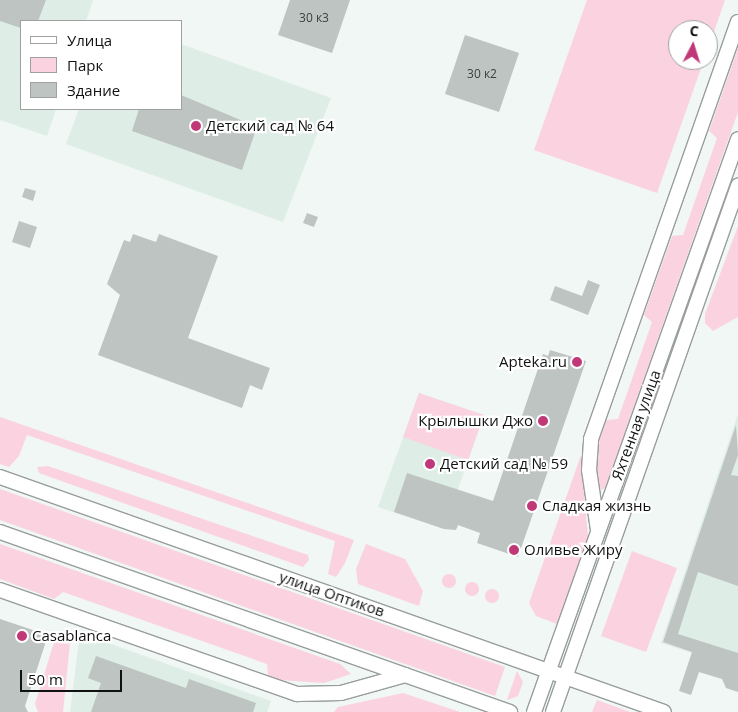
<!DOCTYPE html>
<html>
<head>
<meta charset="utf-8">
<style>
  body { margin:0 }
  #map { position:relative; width:738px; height:712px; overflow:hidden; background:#f0f7f4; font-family:"Open Sans",sans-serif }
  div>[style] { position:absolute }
  .built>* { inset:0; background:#deede6 }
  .green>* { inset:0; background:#fbd2e0 }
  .round { border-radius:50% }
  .building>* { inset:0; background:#bec4c1 }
  .roads { filter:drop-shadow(1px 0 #989e9b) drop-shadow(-1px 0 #989e9b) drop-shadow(0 1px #989e9b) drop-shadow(0 -1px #989e9b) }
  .minor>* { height:14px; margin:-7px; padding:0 7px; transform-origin:7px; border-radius:7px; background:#fff }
  .dots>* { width:14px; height:14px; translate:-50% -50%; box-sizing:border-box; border:2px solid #fff; border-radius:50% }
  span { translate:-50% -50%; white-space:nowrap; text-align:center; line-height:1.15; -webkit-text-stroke:4.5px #fff; paint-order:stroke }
  .number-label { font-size:12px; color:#3c3e3d }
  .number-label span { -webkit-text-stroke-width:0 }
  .poi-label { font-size:15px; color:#101211 }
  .left { translate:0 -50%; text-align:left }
  .right { translate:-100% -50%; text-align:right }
  .street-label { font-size:15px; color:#101211 }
  .legend { position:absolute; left:20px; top:20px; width:162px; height:90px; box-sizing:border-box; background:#fff; border:1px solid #9fa0a0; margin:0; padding:6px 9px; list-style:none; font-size:15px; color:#101211 }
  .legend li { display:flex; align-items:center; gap:10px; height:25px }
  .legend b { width:25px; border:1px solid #9fa0a0 }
  .north { position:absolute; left:668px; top:20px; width:50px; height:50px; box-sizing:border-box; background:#fff; border:1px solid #9fa0a0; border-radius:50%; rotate:5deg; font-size:14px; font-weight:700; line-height:20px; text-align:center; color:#101211 }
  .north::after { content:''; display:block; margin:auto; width:18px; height:22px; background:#c03878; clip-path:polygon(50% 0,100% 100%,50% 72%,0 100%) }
  .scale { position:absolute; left:20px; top:670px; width:102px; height:22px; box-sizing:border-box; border:2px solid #101211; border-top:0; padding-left:6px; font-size:15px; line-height:18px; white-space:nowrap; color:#101211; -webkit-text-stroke:4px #fff; paint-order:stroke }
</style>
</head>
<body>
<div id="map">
  <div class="built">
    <i style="clip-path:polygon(0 0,93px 0,86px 21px,21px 21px,21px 109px,56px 109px,47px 136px,0 120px)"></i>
    <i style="clip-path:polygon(181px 44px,331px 98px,283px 222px,66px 144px,79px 109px,181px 109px)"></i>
    <i style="clip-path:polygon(419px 393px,484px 415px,444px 529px,378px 507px)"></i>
    <i style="clip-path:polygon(738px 414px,738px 668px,661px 643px)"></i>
    <i style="clip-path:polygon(80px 633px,271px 701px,267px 712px,70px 712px)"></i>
  </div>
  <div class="green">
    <i style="clip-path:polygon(587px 0,725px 0,708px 49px,708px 30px,678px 30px,678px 60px,704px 60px,657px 193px,534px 150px)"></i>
    <i style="clip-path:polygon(738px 48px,738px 112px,605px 488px,600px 490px,596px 462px,600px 439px,606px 420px,618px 419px,652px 322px,644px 315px,672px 236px,683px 235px,717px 138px,709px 131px)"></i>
    <i style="clip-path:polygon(738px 226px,738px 317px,713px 331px,705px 323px,705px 314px)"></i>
    <i style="clip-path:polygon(419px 393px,484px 415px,468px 460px,403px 437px)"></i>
    <i style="clip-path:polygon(0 417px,354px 540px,345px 563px,336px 577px,328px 574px,335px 541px,27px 435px,19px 456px,9px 467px,0 464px)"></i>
    <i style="clip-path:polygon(581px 455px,588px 537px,557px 624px,536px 616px,529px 603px)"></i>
    <i style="clip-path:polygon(48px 466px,308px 555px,309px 560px,303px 567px,39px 473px,37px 467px)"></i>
    <i style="clip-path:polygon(0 489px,505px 667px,495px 696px,0 520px)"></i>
    <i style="clip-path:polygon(0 544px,340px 664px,351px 674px,324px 683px,279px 680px,268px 675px,267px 664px,63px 592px,54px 599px,0 579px)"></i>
    <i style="clip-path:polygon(366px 544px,405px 559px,423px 591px,419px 606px,358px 584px,356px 569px)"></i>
    <i style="clip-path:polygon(632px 551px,677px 568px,646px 652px,601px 636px)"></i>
    <i class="round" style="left:442px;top:574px;width:14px;height:14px"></i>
    <i class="round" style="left:465px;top:582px;width:14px;height:14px"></i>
    <i class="round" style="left:485px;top:589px;width:14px;height:14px"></i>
    <i style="clip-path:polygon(55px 639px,70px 643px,63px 712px,38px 712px,35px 704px)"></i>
    <i style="clip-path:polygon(517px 671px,523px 682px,518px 696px,507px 700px)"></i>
    <i style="clip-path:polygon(403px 693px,460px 712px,334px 712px,338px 707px)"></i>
    <i style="clip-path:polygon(597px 700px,630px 712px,592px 712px)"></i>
  </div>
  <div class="building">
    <i style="clip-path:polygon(0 0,46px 0,38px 21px,21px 21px,21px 28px,0 21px)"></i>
    <i style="clip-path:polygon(290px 0,350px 0,332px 53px,278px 35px)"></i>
    <i style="clip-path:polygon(465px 35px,519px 53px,499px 112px,445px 94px)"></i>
    <i style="clip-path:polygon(181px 95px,257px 127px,242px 170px,132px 131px,139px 109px,181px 109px)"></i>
    <i style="clip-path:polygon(25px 188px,36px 191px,33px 201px,22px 197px)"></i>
    <i style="clip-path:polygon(307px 213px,318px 217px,314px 227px,303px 223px)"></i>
    <i style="clip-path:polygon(19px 221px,37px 227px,30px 248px,12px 242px)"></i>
    <i style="clip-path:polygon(133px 234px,156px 242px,159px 234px,218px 256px,188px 338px,270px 368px,262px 390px,250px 385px,242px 408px,98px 355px,120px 295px,107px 284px,124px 240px,130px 242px)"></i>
    <i style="clip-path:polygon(588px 280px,600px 285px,588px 315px,550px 300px,555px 286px,582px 296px)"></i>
    <i style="clip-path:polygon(550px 350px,586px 361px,518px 557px,477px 543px,480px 533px,458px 525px,456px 530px,444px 529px,394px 512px,407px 473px,493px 501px,543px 354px,548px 356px)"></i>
    <i style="clip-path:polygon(736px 425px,738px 455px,731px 475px,738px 476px,738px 586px,698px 572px,678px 634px,738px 653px,738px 692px,726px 688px,722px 679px,699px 672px,691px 695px,679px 691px,692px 652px,663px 642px)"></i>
    <i style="clip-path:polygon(0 619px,48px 635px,25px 706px,28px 712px,0 712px)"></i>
    <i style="clip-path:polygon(96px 656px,186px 688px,189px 679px,256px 703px,253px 712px,91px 712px,101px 683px,88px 678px)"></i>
  </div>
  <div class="roads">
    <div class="minor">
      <i style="left:0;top:477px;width:704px;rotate:19.49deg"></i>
      <i style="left:598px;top:530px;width:61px;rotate:-98.5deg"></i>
      <i style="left:589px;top:470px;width:31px;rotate:-86deg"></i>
      <i style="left:591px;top:439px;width:442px;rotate:-70.6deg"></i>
      <i style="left:0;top:532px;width:541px;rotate:19.44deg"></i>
      <i style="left:0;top:590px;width:315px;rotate:19.3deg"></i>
      <i style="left:297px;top:694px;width:44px;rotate:-1.3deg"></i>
      <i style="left:341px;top:693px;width:67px;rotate:-15.5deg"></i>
      <i style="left:534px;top:712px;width:608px;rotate:-70.4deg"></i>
      <i style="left:553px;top:712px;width:558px;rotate:-70.62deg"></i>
    </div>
  </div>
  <div class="dots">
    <i style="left:196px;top:126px;background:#c03878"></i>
    <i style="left:577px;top:362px;background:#c03878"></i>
    <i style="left:543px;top:421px;background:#c03878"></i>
    <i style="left:430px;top:464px;background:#c03878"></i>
    <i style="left:532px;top:506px;background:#c03878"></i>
    <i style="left:514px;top:550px;background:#c03878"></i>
    <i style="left:22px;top:636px;background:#c03878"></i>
  </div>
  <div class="number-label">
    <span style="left:314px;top:18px">30 к3</span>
    <span style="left:482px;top:74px">30 к2</span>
  </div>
  <div class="poi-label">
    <span class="left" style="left:206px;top:126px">Детский сад № 64</span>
    <span class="right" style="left:567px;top:362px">Apteka.ru</span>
    <span class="right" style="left:533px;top:421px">Крылышки Джо</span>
    <span class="left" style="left:440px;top:464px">Детский сад № 59</span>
    <span class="left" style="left:542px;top:506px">Сладкая жизнь</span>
    <span class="left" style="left:524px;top:550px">Оливье Жиру</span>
    <span class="left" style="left:32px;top:636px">Casablanca</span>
  </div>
  <div class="street-label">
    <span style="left:636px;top:425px;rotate:-70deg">Яхтенная улица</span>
    <span style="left:332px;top:594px;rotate:19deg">улица Оптиков</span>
  </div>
  <ul class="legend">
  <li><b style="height:6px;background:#fff"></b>Улица</li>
  <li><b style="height:14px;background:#fbd2e0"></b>Парк</li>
  <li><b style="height:14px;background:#bec4c1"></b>Здание</li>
  </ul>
  <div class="north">С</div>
  <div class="scale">50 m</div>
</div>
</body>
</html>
